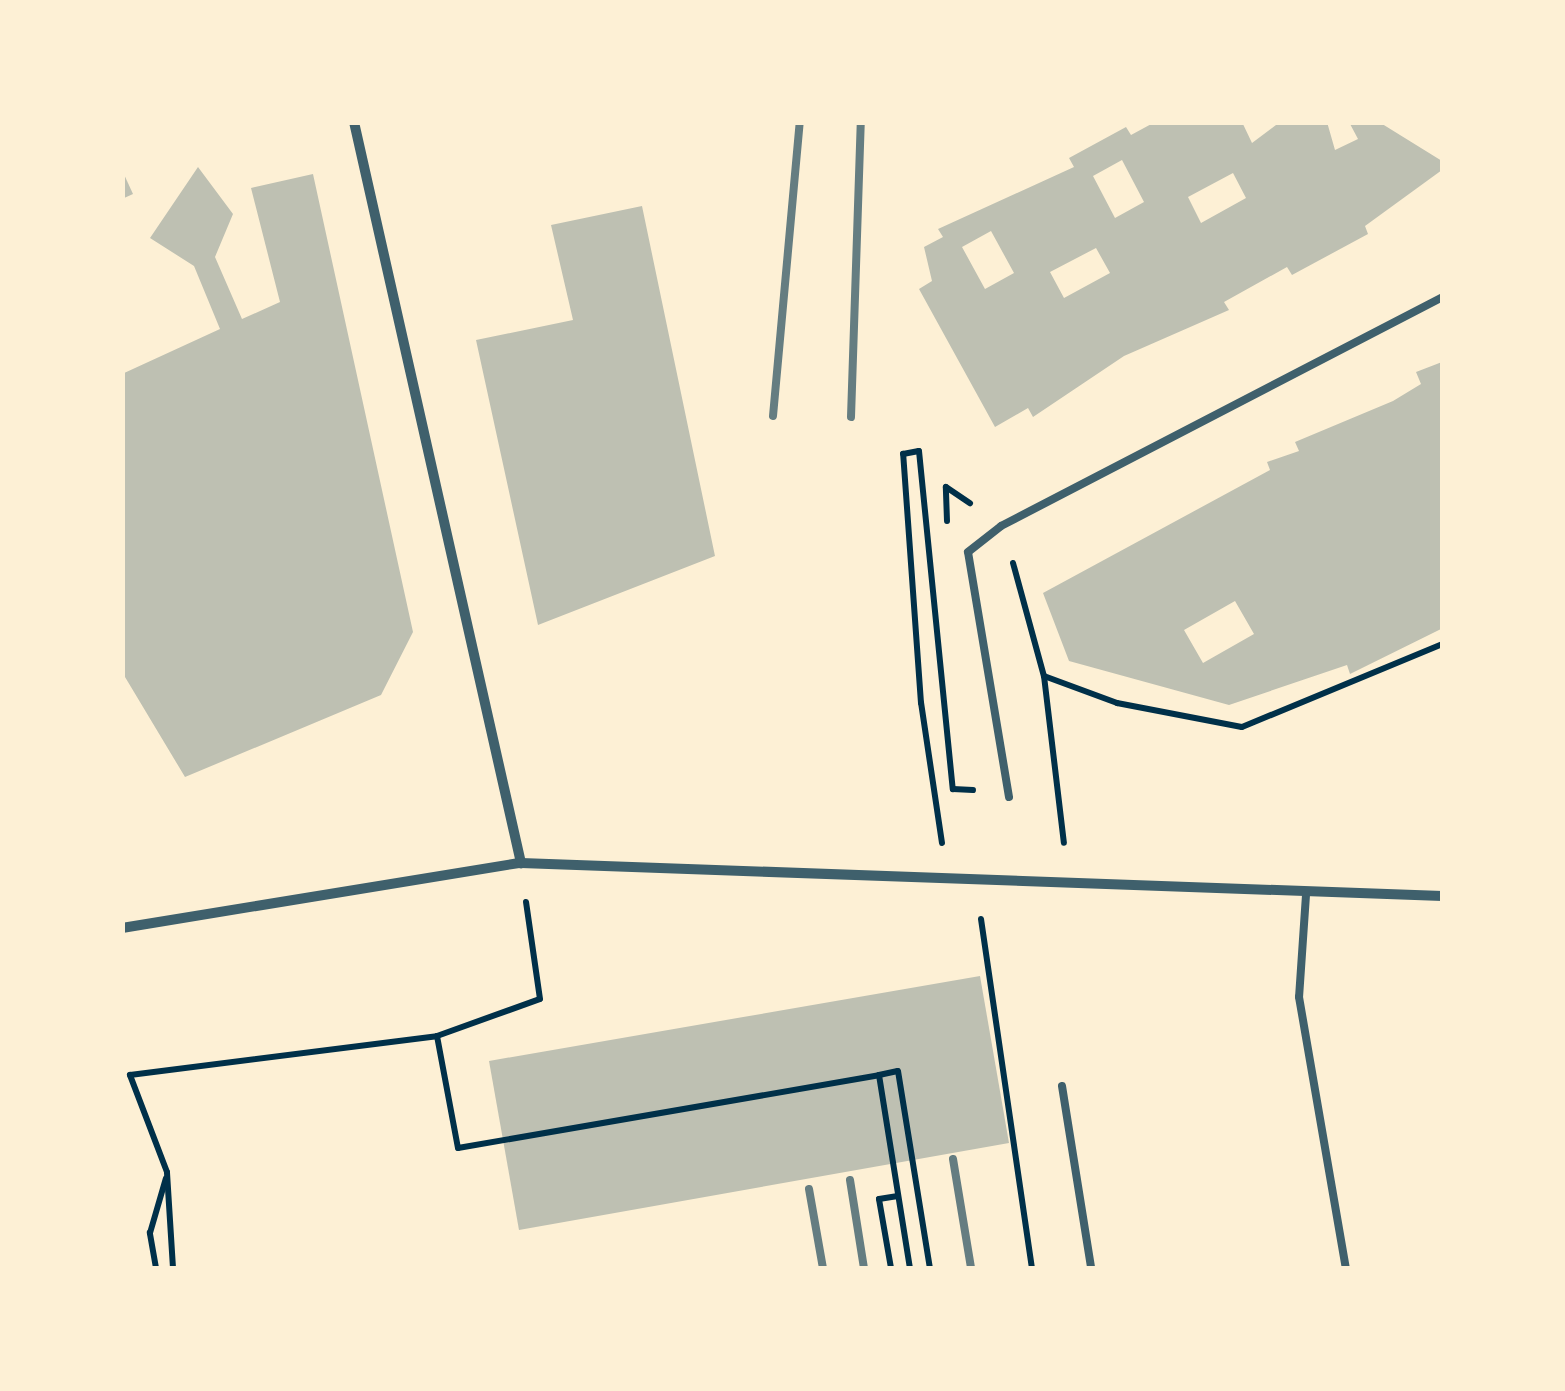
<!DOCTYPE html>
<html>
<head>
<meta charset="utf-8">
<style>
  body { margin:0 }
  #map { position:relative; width:1565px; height:1391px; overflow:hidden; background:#fdf0d5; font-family:"DejaVu Sans",sans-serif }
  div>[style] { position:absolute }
  .building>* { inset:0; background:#bec0b2 }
  .path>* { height:6px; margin:-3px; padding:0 3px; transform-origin:3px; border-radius:3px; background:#003049 }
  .service>* { height:8px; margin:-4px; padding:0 4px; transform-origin:4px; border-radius:4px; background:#3f606c }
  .minor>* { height:10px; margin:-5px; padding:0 5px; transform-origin:5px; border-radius:5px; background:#3f606c }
  .rail>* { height:8px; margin:-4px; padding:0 4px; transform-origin:4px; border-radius:4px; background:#657d81 }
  span { translate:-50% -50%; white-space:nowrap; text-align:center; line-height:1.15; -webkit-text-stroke:8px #fdf0d5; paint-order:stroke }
  .frame { position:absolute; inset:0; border:125px solid #fdf0d5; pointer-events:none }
</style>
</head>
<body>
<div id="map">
  <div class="building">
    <i style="clip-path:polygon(evenodd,1155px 122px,1242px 122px,1252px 143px,1280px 122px,1327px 122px,1335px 150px,1358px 139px,1349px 122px,1379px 122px,1442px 161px,1442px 170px,1365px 226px,1368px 234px,1292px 275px,1287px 267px,1224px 302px,1229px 310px,1124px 356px,1033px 417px,1028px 408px,995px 427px,919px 289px,932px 281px,924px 247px,943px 237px,938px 229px,1074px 167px,1069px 158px,1126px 127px,1131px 135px,1155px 122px,1122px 160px,1144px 202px,1115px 218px,1093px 176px,1122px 160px,1155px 122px,1233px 173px,1246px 198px,1201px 223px,1188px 197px,1233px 173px,1155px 122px,991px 231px,1014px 273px,985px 289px,962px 247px,991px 231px,1155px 122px,1096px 248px,1110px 273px,1064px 298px,1050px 272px,1096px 248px)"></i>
    <i style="clip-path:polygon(198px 167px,233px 214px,215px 257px,242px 319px,280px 302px,251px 188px,313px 174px,413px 632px,381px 695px,185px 777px,122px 672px,122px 374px,220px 329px,194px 266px,150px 238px)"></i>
    <i style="clip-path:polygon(122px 170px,133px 194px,122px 199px)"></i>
    <i style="clip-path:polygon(642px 206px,715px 556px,538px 625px,476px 340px,573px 320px,551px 225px)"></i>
    <i style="clip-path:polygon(evenodd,1442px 362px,1441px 629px,1350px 674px,1347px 665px,1229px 705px,1069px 661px,1043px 593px,1270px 470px,1267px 462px,1299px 451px,1295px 442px,1393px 401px,1421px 384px,1416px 372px,1442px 362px,1235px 601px,1254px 634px,1203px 663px,1184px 630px,1235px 601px)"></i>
    <i style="clip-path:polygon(980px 976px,1009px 1143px,519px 1230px,489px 1061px)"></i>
  </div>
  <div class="path">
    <i style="left:947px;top:521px;width:34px;rotate:-92deg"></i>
    <i style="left:946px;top:487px;width:29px;rotate:34deg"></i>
    <i style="left:1013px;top:563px;width:117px;rotate:74.7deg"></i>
    <i style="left:1044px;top:676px;width:78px;rotate:20.3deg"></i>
    <i style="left:1117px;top:703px;width:127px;rotate:10.9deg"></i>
    <i style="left:1242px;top:727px;width:217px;rotate:-22.5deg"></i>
    <i style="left:1044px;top:676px;width:168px;rotate:83.2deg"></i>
    <i style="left:942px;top:843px;width:142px;rotate:-98.5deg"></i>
    <i style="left:921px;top:703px;width:250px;rotate:-94.1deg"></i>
    <i style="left:903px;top:454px;width:16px;rotate:-11deg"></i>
    <i style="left:919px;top:451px;width:340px;rotate:84.3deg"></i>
    <i style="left:953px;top:789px;width:20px;rotate:3deg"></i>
    <i style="left:981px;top:919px;width:353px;rotate:81.7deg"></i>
    <i style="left:437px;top:1036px;width:114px;rotate:79.4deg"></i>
    <i style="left:458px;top:1148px;width:427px;rotate:-9.8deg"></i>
    <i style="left:879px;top:1075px;width:195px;rotate:80.9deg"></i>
    <i style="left:879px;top:1075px;width:19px;rotate:-12deg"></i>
    <i style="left:898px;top:1071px;width:200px;rotate:80.8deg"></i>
    <i style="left:156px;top:1268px;width:36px;rotate:-100deg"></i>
    <i style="left:150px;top:1233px;width:57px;rotate:-73.8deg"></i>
    <i style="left:173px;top:1268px;width:96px;rotate:-93.6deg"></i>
    <i style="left:167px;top:1172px;width:104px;rotate:-110.9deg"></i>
    <i style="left:130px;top:1075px;width:309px;rotate:-7.2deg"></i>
    <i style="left:437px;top:1036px;width:109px;rotate:-19.8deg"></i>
    <i style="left:540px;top:999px;width:98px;rotate:-98.2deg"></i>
    <i style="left:891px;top:1268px;width:70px;rotate:-99.9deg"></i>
    <i style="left:879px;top:1199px;width:19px;rotate:-9deg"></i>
  </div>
  <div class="service">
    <i style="left:1009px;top:797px;width:248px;rotate:-99.5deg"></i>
    <i style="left:968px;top:552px;width:42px;rotate:-38.2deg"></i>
    <i style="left:1001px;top:526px;width:497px;rotate:-27.4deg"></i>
    <i style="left:1306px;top:895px;width:102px;rotate:93.9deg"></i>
    <i style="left:1299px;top:997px;width:275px;rotate:80.2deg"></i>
    <i style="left:1062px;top:1086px;width:184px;rotate:80.9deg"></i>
  </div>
  <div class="minor">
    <i style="left:354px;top:122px;width:760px;rotate:77.3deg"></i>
    <i style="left:122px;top:928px;width:404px;rotate:-9.3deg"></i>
    <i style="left:521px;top:863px;width:922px;rotate:2.05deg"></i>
  </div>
  <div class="rail">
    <i style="left:773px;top:416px;width:295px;rotate:-84.8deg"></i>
    <i style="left:851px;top:417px;width:295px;rotate:-88.1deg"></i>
    <i style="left:953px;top:1159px;width:110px;rotate:80.6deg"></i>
    <i style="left:850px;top:1180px;width:89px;rotate:81deg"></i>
    <i style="left:809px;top:1189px;width:80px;rotate:80deg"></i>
  </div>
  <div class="frame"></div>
</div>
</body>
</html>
